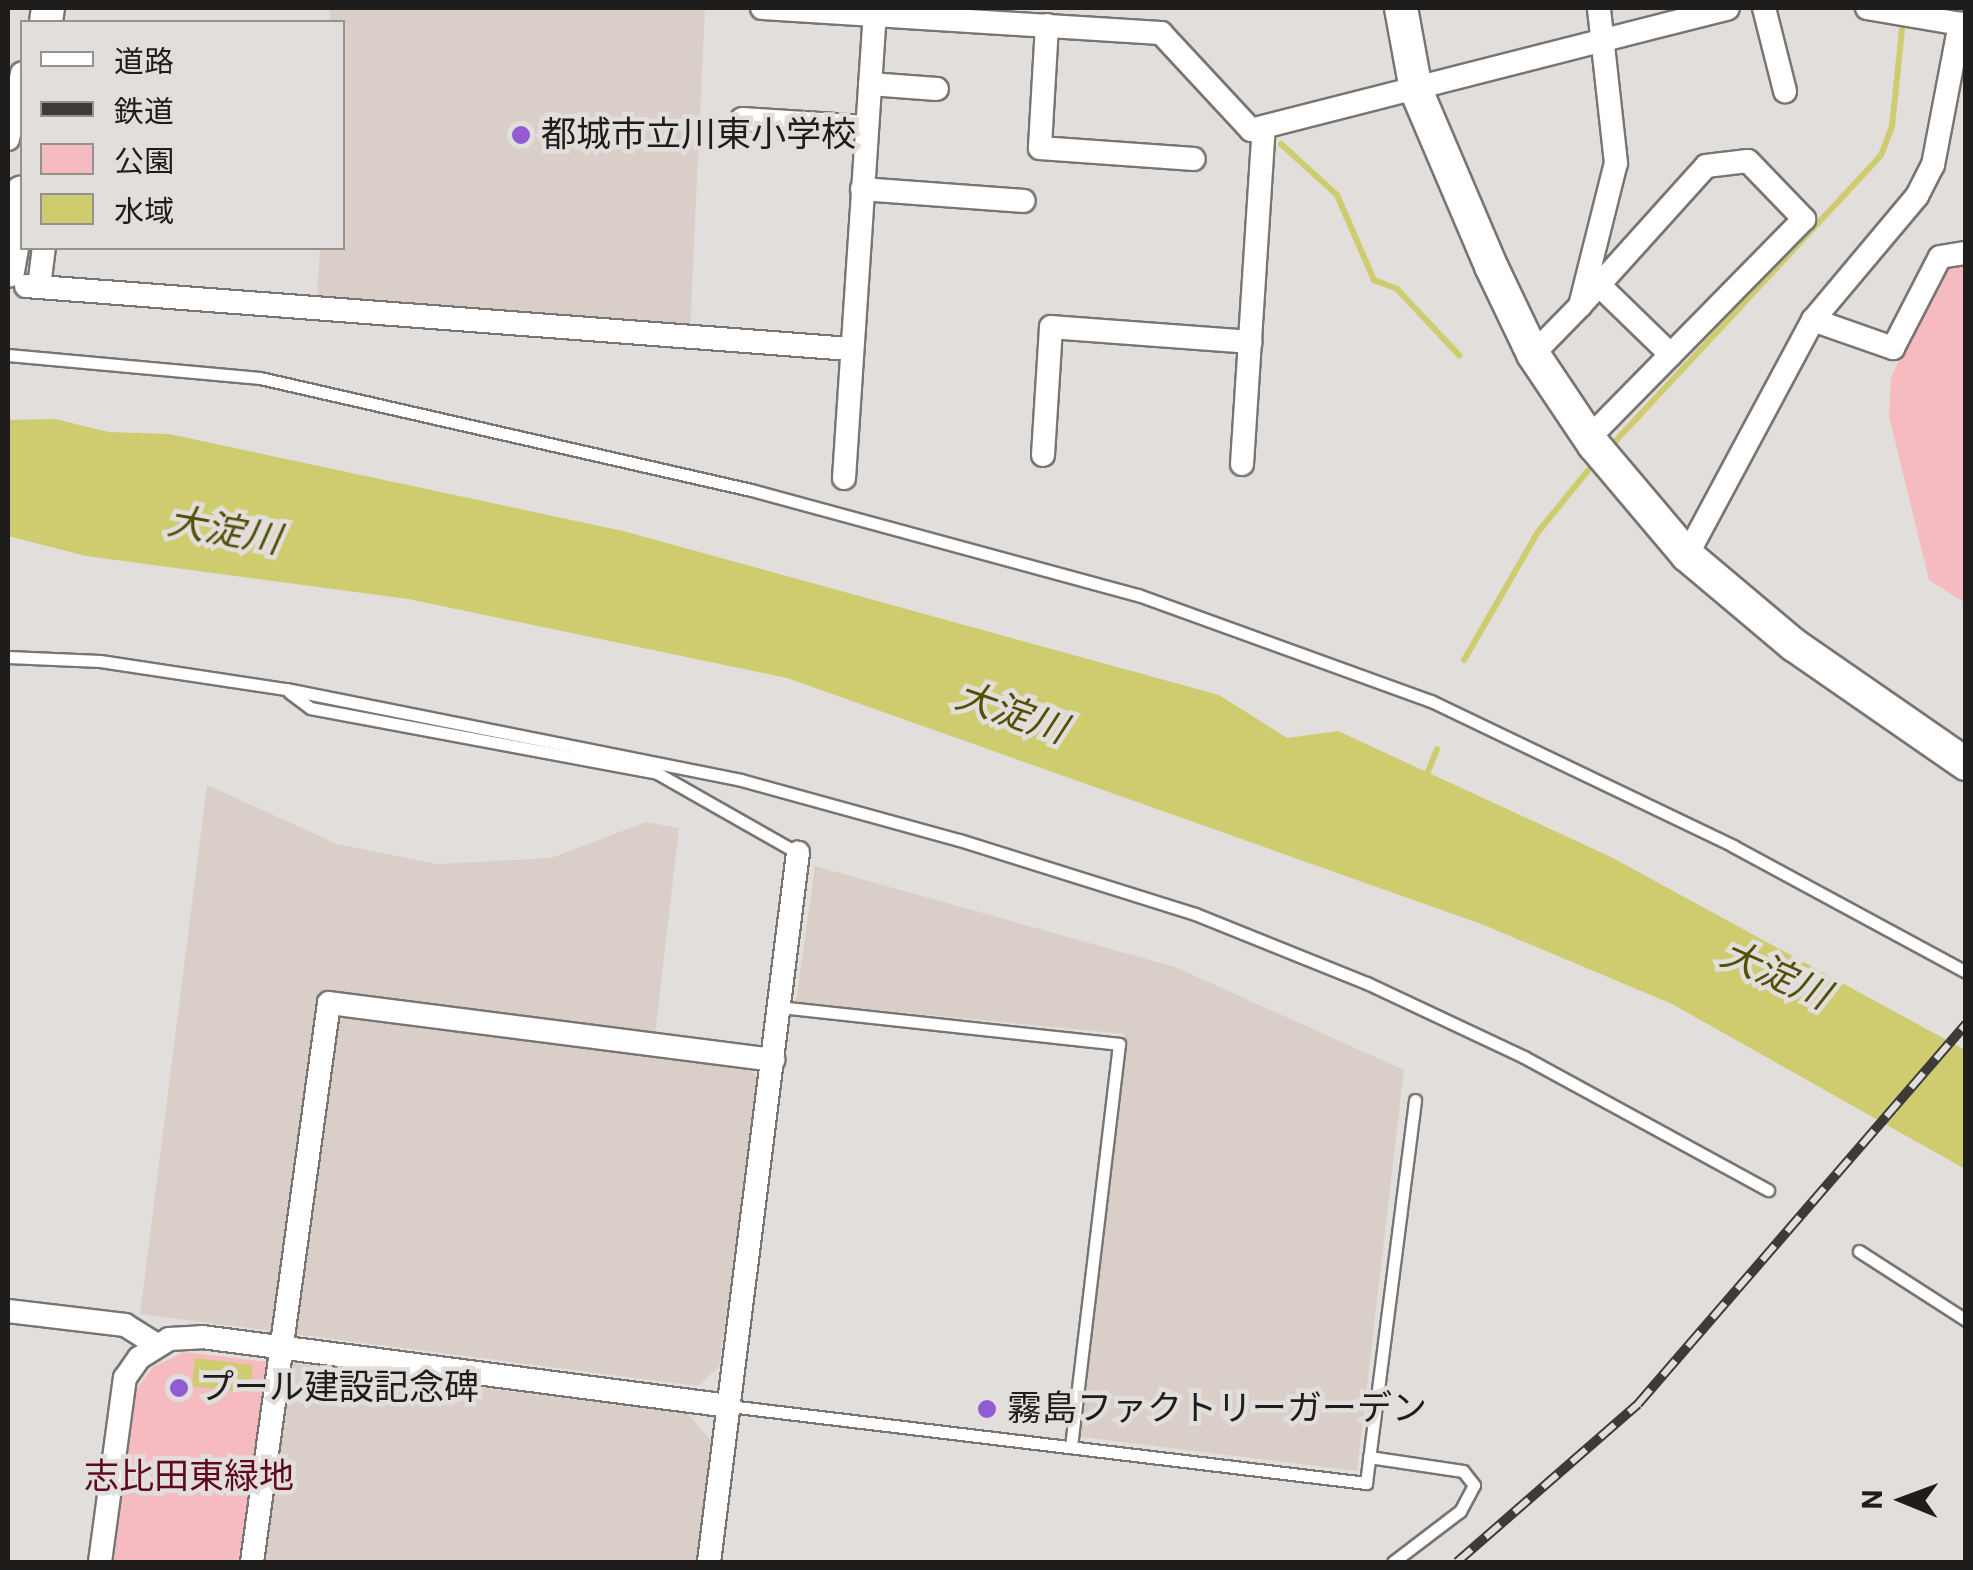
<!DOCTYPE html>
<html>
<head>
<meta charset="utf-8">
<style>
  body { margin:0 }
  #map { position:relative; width:1973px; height:1570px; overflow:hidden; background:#e2dedb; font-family:Roboto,"Noto Sans JP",sans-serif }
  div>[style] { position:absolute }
  .built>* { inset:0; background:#d9cfc8 }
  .green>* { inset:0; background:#f6bbc0 }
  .water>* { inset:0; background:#cfcc70 }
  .stream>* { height:6px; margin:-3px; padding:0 3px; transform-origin:3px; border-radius:3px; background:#cfcc70 }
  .roads { filter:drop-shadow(2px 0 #787572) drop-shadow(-2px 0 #787572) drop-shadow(0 2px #787572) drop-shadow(0 -2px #787572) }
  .lane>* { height:11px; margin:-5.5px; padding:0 5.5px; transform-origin:5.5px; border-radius:5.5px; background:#fff }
  .street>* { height:22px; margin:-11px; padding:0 11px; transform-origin:11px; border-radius:11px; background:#fff }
  .secondary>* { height:32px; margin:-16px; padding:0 16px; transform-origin:16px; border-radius:16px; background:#fff }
  .rail>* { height:10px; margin-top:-5px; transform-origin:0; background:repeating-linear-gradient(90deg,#e2dedb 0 19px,#3c3b39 0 38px); box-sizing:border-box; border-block:2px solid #3c3b39 }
  .dots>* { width:28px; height:28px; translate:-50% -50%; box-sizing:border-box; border:5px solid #e2dedb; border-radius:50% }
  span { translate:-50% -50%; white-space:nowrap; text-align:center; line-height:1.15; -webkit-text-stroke:9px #e2dedb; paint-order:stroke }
  .poi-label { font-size:35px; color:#1e1d1c }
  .left { translate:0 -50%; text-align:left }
  .park-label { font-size:35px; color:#5e0921 }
  .water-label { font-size:38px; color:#535008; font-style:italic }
  .frame { position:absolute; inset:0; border:10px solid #1e1d1c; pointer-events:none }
  .legend { position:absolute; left:20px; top:20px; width:325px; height:230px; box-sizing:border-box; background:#e2dedb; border:2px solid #94918f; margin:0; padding:12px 18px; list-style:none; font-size:30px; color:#1e1d1c }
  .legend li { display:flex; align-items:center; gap:20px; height:50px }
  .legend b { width:50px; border:2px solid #94918f }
  .north { position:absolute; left:1853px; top:1450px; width:100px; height:100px; -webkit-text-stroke:8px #e2dedb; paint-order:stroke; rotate:271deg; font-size:28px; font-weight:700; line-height:40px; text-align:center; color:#1e1d1c }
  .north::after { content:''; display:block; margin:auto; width:35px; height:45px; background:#1e1d1c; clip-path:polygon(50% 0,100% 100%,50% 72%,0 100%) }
</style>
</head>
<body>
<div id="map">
  <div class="built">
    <i style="clip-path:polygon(330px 8px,705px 8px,690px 330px,317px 298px,320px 248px,342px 248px,342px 22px,330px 22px)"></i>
    <i style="clip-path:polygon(207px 785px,337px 844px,437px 864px,551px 858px,646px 822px,679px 828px,653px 1052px,745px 1064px,759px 1079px,719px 1367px,698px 1386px,140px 1314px)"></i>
    <i style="clip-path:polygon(815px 866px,1175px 967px,1404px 1070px,1357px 1471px,1081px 1437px,1125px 1034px,796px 1002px)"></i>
    <i style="clip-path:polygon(290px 1363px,688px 1414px,712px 1442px,697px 1562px,262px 1562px)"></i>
  </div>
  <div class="green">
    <i style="clip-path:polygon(1965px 261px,1965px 603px,1929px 580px,1889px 416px,1891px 378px,1932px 288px,1947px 264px)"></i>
    <i style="clip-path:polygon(184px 1352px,268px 1362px,244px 1562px,114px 1562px,135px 1391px,153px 1367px)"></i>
  </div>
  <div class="water">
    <i style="clip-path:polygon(55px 419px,109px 432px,169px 434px,623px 531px,1219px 695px,1287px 738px,1338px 731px,1611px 857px,1965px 1050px,1965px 1169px,1672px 1004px,1484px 925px,787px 678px,408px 599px,86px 556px,8px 536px,8px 420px)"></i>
    <i style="clip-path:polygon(195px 1358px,253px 1365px,249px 1393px,192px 1386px)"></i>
  </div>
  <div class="stream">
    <i style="left:1281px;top:144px;width:76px;rotate:42.3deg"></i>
    <i style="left:1337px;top:195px;width:93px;rotate:66.5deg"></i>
    <i style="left:1374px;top:280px;width:25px;rotate:21deg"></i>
    <i style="left:1397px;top:289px;width:91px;rotate:46.8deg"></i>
    <i style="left:1610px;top:447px;width:398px;rotate:-47.1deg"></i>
    <i style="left:1881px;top:155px;width:31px;rotate:-69deg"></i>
    <i style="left:1892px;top:126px;width:108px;rotate:-84.1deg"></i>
    <i style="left:1464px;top:660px;width:148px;rotate:-60deg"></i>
    <i style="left:1538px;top:532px;width:89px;rotate:-50.9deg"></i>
    <i style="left:1425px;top:779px;width:32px;rotate:-68deg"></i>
  </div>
  <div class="roads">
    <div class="lane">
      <i style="left:8px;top:355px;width:253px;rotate:5.2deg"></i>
      <i style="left:260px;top:378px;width:504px;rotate:12.85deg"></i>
      <i style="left:751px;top:490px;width:401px;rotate:15.2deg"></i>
      <i style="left:1138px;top:595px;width:312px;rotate:19.9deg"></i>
      <i style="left:1431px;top:701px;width:335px;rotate:25.6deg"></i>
      <i style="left:1733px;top:846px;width:265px;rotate:28.4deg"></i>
      <i style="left:8px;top:657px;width:92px;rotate:2.5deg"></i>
      <i style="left:100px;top:661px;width:188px;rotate:8.6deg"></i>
      <i style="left:286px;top:689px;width:464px;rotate:11.3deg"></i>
      <i style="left:741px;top:780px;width:226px;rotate:15.4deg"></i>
      <i style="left:959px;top:840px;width:247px;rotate:17.4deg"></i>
      <i style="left:1195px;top:914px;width:185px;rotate:21.9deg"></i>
      <i style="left:1367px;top:983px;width:174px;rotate:25.2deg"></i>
      <i style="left:1524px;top:1057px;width:278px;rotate:28.6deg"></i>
      <i style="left:289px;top:692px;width:26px;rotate:37deg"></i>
      <i style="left:310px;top:708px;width:353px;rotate:10.6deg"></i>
      <i style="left:657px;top:773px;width:162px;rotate:29.6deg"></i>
      <i style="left:779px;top:1007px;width:342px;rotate:6.2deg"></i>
      <i style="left:1119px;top:1044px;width:406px;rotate:96.8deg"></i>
      <i style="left:1859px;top:1251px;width:127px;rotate:32.8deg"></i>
      <i style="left:729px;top:1406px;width:642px;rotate:6.89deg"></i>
      <i style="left:1366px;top:1483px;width:386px;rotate:-82.7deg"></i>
      <i style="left:1369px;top:1457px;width:95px;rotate:8.5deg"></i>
      <i style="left:1463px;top:1471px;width:18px;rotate:52deg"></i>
      <i style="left:1474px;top:1485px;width:30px;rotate:118deg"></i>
      <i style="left:1460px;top:1511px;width:84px;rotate:142.7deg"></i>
    </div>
    <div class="street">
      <i style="left:762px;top:8px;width:400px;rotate:3.6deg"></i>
      <i style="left:1161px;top:33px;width:132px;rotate:47.1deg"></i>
      <i style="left:1251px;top:130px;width:492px;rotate:-14.3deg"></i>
      <i style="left:1764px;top:8px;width:86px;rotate:75.8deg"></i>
      <i style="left:1867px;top:8px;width:100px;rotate:9.7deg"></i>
      <i style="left:1047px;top:25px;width:123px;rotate:93.3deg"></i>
      <i style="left:1040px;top:148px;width:154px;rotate:4.1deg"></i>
      <i style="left:870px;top:84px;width:67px;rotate:4.3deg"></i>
      <i style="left:742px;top:119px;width:124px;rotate:3.7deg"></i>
      <i style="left:8px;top:139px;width:67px;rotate:-78deg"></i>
      <i style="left:862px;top:189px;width:162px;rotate:4.2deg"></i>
      <i style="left:1599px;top:285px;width:100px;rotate:44.2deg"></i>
      <i style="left:26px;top:286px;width:827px;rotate:4.37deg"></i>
      <i style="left:39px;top:287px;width:39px;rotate:-83deg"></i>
      <i style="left:1580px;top:306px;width:188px;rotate:-48deg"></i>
      <i style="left:1706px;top:166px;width:42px;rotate:-6.8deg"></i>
      <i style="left:1748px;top:161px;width:81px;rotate:46deg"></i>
      <i style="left:1804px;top:219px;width:307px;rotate:134.5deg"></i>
      <i style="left:1813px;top:320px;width:85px;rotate:19.3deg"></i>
      <i style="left:1893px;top:348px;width:102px;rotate:-62.7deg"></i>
      <i style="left:1940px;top:257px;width:26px;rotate:-9deg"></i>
      <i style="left:1533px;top:354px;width:67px;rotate:-45.6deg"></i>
      <i style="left:1580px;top:306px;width:147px;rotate:-75.9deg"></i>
      <i style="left:1616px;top:163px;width:156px;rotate:-96.3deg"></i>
      <i style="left:1043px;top:455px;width:128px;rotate:-86.4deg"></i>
      <i style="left:1051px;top:327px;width:200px;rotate:4.3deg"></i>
      <i style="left:1242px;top:464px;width:337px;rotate:-86.3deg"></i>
      <i style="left:844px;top:478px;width:471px;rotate:-86.2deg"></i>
      <i style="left:1687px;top:555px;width:267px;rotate:-61.8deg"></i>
      <i style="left:1813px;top:320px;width:162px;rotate:-50deg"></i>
      <i style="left:1917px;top:196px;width:35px;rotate:-63deg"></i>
      <i style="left:1933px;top:165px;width:144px;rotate:-79.2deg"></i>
      <i style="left:8px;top:1311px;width:118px;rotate:6.8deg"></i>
      <i style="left:125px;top:1325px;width:36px;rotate:32deg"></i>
      <i style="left:100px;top:1562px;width:186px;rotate:-82.3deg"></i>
      <i style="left:125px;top:1378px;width:24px;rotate:-55deg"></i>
      <i style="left:139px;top:1358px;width:36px;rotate:-32deg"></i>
      <i style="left:169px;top:1339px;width:33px;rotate:-3deg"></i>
      <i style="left:202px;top:1337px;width:531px;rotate:7.46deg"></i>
      <i style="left:252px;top:1562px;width:564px;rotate:-82.16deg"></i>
      <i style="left:329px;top:1003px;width:448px;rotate:7.3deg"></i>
      <i style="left:709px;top:1562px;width:715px;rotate:-82.85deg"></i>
    </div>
    <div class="secondary">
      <i style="left:1401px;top:8px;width:83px;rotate:79.6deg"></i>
      <i style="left:1416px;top:90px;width:191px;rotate:66.9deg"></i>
      <i style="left:1491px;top:266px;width:98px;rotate:64.5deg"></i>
      <i style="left:1533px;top:354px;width:110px;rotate:56.2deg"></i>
      <i style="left:1594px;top:445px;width:144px;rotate:49.8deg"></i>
      <i style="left:1687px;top:555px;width:140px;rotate:40.1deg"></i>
      <i style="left:1794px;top:645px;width:209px;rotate:34.7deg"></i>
      <i style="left:46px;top:22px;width:14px;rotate:-82deg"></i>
      <i style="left:8px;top:271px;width:80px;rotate:-80deg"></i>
    </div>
  </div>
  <div class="rail">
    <i style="left:1457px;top:1562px;width:240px;rotate:-41.1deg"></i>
    <i style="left:1638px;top:1404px;width:502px;rotate:-49.2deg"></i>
  </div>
  <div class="dots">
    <i style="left:521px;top:135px;background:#915bd4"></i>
    <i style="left:179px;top:1388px;background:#915bd4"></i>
    <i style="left:987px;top:1409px;background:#915bd4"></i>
  </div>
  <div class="poi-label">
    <span class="left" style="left:541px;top:135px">都城市立川東小学校</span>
    <span class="left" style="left:199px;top:1388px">プール建設記念碑</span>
    <span class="left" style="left:1007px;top:1409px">霧島ファクトリーガーデン</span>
  </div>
  <div class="park-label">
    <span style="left:189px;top:1477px">志比田東緑地</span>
  </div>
  <div class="water-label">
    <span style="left:224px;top:531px;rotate:10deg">大淀川</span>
    <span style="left:1011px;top:713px;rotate:19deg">大淀川</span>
    <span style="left:1775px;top:975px;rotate:24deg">大淀川</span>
  </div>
  <div class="frame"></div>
  <ul class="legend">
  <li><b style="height:12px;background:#fff"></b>道路</li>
  <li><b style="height:12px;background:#3c3b39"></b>鉄道</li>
  <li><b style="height:28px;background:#f6bbc0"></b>公園</li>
  <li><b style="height:28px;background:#cfcc70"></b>水域</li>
  </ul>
  <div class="north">N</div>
</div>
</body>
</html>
